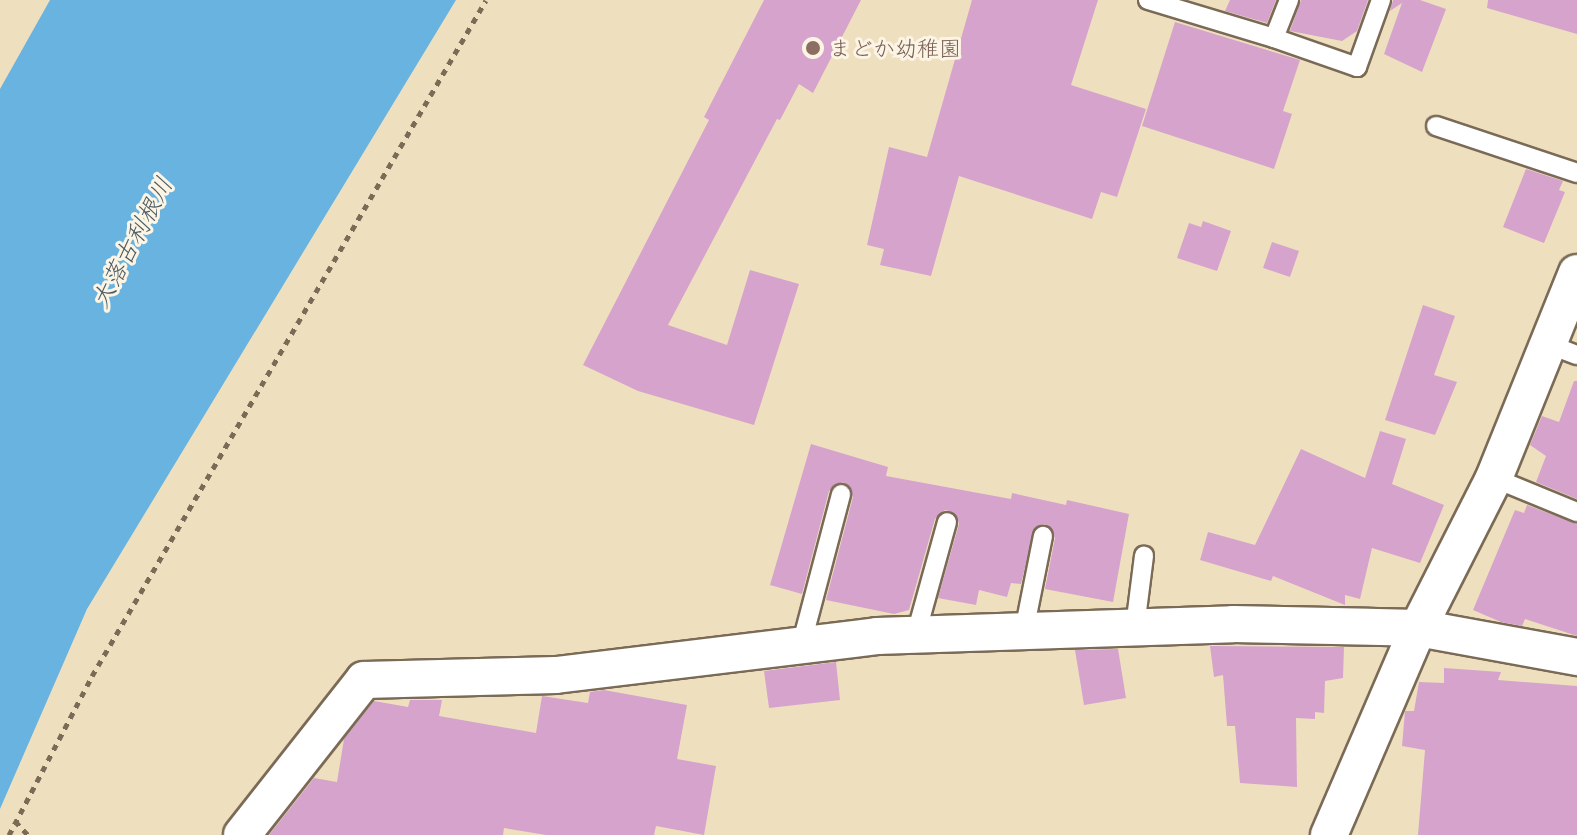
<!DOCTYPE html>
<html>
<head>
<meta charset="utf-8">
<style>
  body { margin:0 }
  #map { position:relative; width:1577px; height:835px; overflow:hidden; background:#eee0bf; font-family:Mali,"Klee One",sans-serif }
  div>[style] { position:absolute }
  .water>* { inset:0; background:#68b3e0 }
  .building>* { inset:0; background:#d6a3cc }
  .path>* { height:5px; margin-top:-2.5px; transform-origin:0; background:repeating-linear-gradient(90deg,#7a6a56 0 6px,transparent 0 12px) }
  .roads { filter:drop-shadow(2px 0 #7a6a56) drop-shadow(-2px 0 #7a6a56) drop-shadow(0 2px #7a6a56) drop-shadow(0 -2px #7a6a56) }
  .lane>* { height:18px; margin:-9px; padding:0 9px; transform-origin:9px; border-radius:9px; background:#fff }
  .street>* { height:36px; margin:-18px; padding:0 18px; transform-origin:18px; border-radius:18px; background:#fff }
  .dots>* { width:22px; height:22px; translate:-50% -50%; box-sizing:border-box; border:4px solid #fcf5e5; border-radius:50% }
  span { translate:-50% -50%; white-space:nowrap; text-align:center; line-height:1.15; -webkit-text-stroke:6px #fcf5e5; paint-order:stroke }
  .education-label { font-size:22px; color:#785e54 }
  .left { translate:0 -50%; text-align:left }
  .water-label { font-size:24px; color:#4b5a62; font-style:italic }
</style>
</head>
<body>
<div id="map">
  <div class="water">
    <i style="clip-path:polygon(50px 0,456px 0,87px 609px,0 809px,0 89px)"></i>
  </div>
  <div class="building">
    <i style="clip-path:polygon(764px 0,861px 0,813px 93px,799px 84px,780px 120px,777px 119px,668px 325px,727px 345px,750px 270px,799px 284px,754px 425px,638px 391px,583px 365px,709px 120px,704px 117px)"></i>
    <i style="clip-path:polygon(972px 0,1098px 0,1071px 85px,1146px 109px,1117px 197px,1101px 192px,1092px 219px,959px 176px,931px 276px,880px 265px,884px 249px,867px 245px,889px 147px,927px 157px)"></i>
    <i style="clip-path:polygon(1230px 0,1276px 0,1267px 23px,1225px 11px)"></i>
    <i style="clip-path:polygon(1301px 0,1368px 0,1357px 31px,1342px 41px,1290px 31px)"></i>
    <i style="clip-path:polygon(1393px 0,1420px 0,1446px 9px,1422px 72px,1384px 54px,1402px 3px,1390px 11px)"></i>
    <i style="clip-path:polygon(1488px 0,1577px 0,1577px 34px,1487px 8px)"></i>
    <i style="clip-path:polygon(1175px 22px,1300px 60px,1283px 111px,1292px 114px,1274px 169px,1142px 126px)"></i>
    <i style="clip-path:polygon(1526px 169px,1563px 181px,1559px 190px,1565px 192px,1544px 243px,1503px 227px)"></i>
    <i style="clip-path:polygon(1203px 221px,1231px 231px,1217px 271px,1177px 258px,1189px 223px,1201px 227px)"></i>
    <i style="clip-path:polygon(1272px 242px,1299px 251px,1290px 277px,1263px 268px)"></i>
    <i style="clip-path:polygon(1423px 305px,1455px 316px,1434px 375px,1457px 382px,1435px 435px,1385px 420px)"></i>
    <i style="clip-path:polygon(1574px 381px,1577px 381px,1577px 499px,1536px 482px,1546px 456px,1530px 445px,1542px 416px,1559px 422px)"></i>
    <i style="clip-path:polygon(1380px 431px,1406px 439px,1392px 484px,1444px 505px,1420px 563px,1372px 548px,1360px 599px,1345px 595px,1345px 605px,1273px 576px,1271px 581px,1200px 560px,1208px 532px,1255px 545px,1301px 449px,1365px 478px)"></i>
    <i style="clip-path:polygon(811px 444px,888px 467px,886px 476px,1011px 499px,1012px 493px,1066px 505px,1067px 500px,1129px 514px,1113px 602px,1045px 589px,1055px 538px,1045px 524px,1034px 529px,1021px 584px,1011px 583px,1007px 597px,979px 590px,976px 605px,938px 598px,959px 524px,955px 513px,945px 510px,935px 519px,909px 610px,894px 614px,826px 600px,853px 497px,843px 482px,829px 491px,802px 594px,770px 585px)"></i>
    <i style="clip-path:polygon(1527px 505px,1577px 524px,1577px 636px,1525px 619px,1522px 626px,1501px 622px,1473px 610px,1515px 510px,1524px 513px)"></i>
    <i style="clip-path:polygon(1210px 646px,1344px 647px,1343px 678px,1325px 681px,1324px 713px,1315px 712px,1315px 719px,1296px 718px,1297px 787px,1240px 783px,1235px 726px,1227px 726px,1223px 675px,1214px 677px)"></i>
    <i style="clip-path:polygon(1118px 649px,1126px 698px,1084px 705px,1075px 650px)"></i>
    <i style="clip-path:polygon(836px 662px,840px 700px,769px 708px,764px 671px)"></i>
    <i style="clip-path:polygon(1444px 668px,1501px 672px,1498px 680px,1577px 686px,1577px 835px,1418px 835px,1425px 750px,1402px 746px,1405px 711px,1414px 711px,1419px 682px,1444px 683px)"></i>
    <i style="clip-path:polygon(604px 690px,687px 705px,677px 759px,716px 766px,704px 835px,656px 826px,654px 835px,546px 835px,504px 828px,503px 835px,269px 835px,314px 778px,337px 782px,344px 739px,374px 701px,408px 707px,410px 700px,442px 700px,439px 716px,536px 733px,542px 696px,588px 703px,590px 692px)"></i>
  </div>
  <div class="path">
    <i style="left:15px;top:821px;width:19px;rotate:47deg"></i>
    <i style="left:9px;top:835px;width:179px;rotate:-62.4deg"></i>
    <i style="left:92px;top:676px;width:782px;rotate:-59.76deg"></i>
  </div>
  <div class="roads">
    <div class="lane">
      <i style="left:1148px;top:0;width:132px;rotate:16.8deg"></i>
      <i style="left:1274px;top:38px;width:41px;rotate:-68.5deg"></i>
      <i style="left:1274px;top:38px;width:88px;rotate:19.3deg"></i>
      <i style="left:1357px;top:67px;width:71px;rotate:-70.3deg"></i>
      <i style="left:1436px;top:126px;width:149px;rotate:18.4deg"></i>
      <i style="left:1548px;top:344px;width:31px;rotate:21deg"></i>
      <i style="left:1494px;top:478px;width:90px;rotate:22.3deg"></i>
      <i style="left:1135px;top:627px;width:72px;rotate:-82.8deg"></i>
      <i style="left:1024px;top:631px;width:97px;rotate:-78.7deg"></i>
      <i style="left:916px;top:634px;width:116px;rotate:-74.5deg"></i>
      <i style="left:802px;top:642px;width:153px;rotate:-75.2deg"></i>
    </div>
    <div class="street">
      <i style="left:242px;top:835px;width:197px;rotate:-51.8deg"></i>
      <i style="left:364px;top:680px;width:192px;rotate:-1.5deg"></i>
      <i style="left:556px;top:675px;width:323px;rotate:-6.9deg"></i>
      <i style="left:877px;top:636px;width:356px;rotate:-1.9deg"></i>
      <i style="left:1233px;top:624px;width:185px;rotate:1.2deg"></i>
      <i style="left:1418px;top:628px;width:162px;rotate:10.3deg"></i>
      <i style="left:1329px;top:835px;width:225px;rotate:-66.7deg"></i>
      <i style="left:1418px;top:628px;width:168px;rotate:-63.1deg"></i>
      <i style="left:1494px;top:478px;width:221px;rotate:-68deg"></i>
    </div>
  </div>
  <div class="dots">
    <i style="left:813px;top:48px;background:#8d6e63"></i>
  </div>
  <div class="education-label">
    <span class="left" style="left:829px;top:48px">まどか幼稚園</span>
  </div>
  <div class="water-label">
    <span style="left:131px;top:242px;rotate:-62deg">大落古利根川</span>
  </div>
</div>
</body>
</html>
